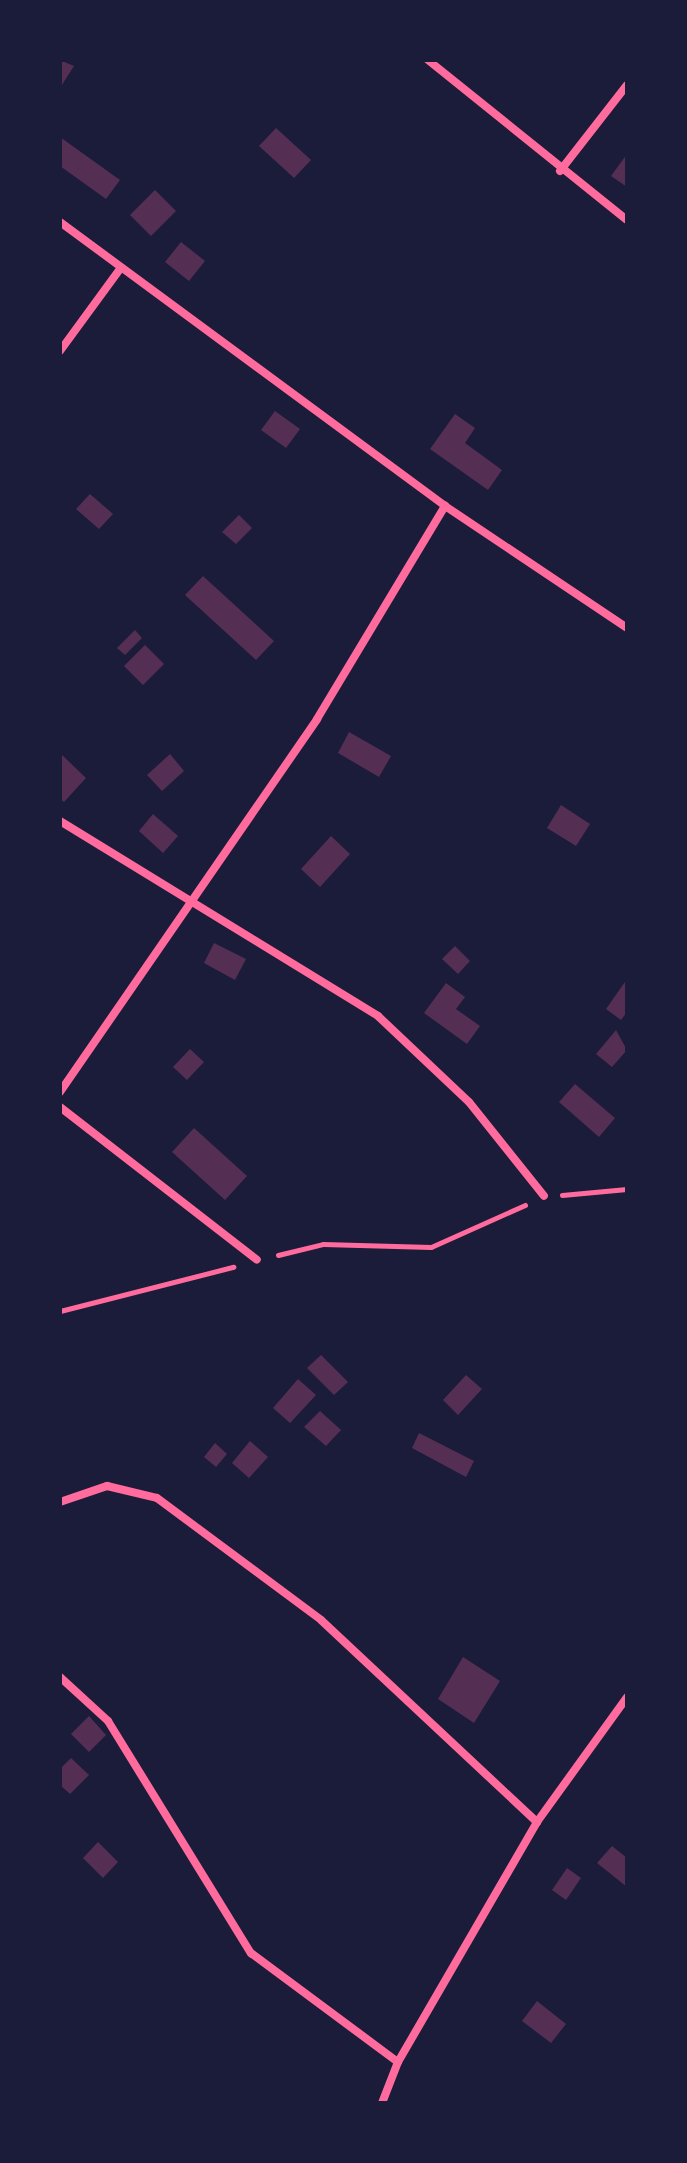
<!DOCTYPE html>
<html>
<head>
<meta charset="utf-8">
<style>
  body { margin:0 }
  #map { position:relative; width:687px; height:2163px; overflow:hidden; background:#1b1b3a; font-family:Overpass,sans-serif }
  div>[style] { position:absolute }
  .building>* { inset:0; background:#542f53 }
  .path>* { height:5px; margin:-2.5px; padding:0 2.5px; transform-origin:2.5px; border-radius:2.5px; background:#ff6b9d }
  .minor>* { height:8px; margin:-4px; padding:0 4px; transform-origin:4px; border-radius:4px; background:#ff6b9d }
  span { translate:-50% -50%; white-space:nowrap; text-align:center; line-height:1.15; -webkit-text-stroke:7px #1b1b3a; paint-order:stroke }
  .frame { position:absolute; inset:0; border:62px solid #1b1b3a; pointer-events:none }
</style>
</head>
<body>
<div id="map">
  <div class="building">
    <i style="clip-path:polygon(60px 60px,74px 66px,60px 88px)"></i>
    <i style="clip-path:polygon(276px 128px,311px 160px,294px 178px,259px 146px)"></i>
    <i style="clip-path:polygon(60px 137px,120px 180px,106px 199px,60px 166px)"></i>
    <i style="clip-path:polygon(627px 154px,627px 187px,611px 176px)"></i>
    <i style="clip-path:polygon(155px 190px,176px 211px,151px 236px,130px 215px)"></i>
    <i style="clip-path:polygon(181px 242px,205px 261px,189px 281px,165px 262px)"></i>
    <i style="clip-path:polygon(275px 411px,300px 429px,286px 448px,261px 430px)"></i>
    <i style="clip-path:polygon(455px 414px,475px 428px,465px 443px,502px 470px,488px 490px,430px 449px)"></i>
    <i style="clip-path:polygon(90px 494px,113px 514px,99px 529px,76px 509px)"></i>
    <i style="clip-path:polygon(239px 515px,252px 528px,236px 544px,222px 532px)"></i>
    <i style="clip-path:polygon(203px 576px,274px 641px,256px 660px,185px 595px)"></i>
    <i style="clip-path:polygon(135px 630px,142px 638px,125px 655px,117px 648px)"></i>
    <i style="clip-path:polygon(145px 645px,164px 664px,143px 685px,124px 666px)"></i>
    <i style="clip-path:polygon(349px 732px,391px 756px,379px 777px,338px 753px)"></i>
    <i style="clip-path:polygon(60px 753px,86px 778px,64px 802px,60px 799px)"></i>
    <i style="clip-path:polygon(170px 754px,184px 771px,162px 791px,147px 775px)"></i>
    <i style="clip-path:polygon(561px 805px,590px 824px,576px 846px,547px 828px)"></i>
    <i style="clip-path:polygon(153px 814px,178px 836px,163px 853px,139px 831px)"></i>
    <i style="clip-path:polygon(331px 836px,350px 854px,320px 887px,301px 869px)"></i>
    <i style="clip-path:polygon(214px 943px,246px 959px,235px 980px,204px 963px)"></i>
    <i style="clip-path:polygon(455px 946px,470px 961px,458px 974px,442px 959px)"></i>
    <i style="clip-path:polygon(627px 979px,627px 1012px,621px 1020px,606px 1009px)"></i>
    <i style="clip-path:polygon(446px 983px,465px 997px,456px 1009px,480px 1026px,467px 1044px,424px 1013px)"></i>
    <i style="clip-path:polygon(616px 1030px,627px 1050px,612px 1067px,596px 1054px)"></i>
    <i style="clip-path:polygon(190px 1049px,204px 1062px,187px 1080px,173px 1067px)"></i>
    <i style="clip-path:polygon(575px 1084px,615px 1118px,599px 1137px,559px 1102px)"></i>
    <i style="clip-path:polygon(194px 1128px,247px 1176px,225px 1200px,172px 1152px)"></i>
    <i style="clip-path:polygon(321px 1355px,348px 1382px,334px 1395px,307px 1368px)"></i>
    <i style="clip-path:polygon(466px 1375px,482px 1389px,458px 1415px,443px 1400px)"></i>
    <i style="clip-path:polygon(298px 1379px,316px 1395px,290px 1423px,273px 1408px)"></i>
    <i style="clip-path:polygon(320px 1411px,341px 1430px,326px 1446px,304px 1427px)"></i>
    <i style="clip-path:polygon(419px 1433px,474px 1461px,466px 1477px,412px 1448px)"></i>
    <i style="clip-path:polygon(250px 1441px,268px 1457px,249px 1478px,232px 1463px)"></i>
    <i style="clip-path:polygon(215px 1443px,227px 1454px,216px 1467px,204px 1457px)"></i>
    <i style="clip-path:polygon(463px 1657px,500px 1681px,474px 1723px,438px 1699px)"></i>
    <i style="clip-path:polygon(89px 1716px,106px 1735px,89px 1752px,71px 1734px)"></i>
    <i style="clip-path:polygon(71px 1758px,89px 1775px,70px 1794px,60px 1785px,60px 1769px)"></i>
    <i style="clip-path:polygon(98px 1842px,118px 1862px,103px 1878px,83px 1858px)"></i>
    <i style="clip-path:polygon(612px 1846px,627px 1858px,627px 1887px,597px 1863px)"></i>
    <i style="clip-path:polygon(567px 1868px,581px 1878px,566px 1900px,552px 1890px)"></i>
    <i style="clip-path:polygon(537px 2001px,566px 2024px,551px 2043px,522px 2021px)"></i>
  </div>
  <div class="path">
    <i style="left:562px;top:1195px;width:65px;rotate:-5.3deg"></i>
    <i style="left:278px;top:1255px;width:46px;rotate:-13.7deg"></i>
    <i style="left:323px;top:1244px;width:108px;rotate:1.6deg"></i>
    <i style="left:431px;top:1247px;width:103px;rotate:-24.1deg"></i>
    <i style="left:60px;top:1311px;width:179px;rotate:-14.3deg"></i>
  </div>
  <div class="minor">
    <i style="left:428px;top:60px;width:255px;rotate:38.8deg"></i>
    <i style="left:560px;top:171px;width:109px;rotate:-52.1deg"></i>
    <i style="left:60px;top:222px;width:478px;rotate:36.4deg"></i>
    <i style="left:445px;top:506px;width:219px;rotate:33.8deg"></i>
    <i style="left:60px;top:351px;width:102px;rotate:-53.8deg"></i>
    <i style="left:60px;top:821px;width:373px;rotate:31.5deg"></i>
    <i style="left:378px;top:1016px;width:125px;rotate:43.4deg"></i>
    <i style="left:469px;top:1102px;width:120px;rotate:51.4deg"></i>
    <i style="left:60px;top:1092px;width:453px;rotate:-55.4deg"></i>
    <i style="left:317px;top:719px;width:249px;rotate:-59deg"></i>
    <i style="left:60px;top:1107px;width:249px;rotate:37.8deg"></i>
    <i style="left:60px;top:1502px;width:50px;rotate:-18.8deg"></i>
    <i style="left:107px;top:1486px;width:51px;rotate:13.5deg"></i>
    <i style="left:157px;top:1498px;width:204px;rotate:36.6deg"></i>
    <i style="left:321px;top:1620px;width:296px;rotate:43.1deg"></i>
    <i style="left:537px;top:1822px;width:154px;rotate:-54.2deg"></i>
    <i style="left:60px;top:1677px;width:65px;rotate:42.5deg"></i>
    <i style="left:108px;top:1721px;width:273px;rotate:58.4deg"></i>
    <i style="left:251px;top:1953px;width:183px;rotate:36.6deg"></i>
    <i style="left:382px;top:2103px;width:44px;rotate:-68.7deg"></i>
    <i style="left:398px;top:2062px;width:277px;rotate:-59.9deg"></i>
  </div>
  <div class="frame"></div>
</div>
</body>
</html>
